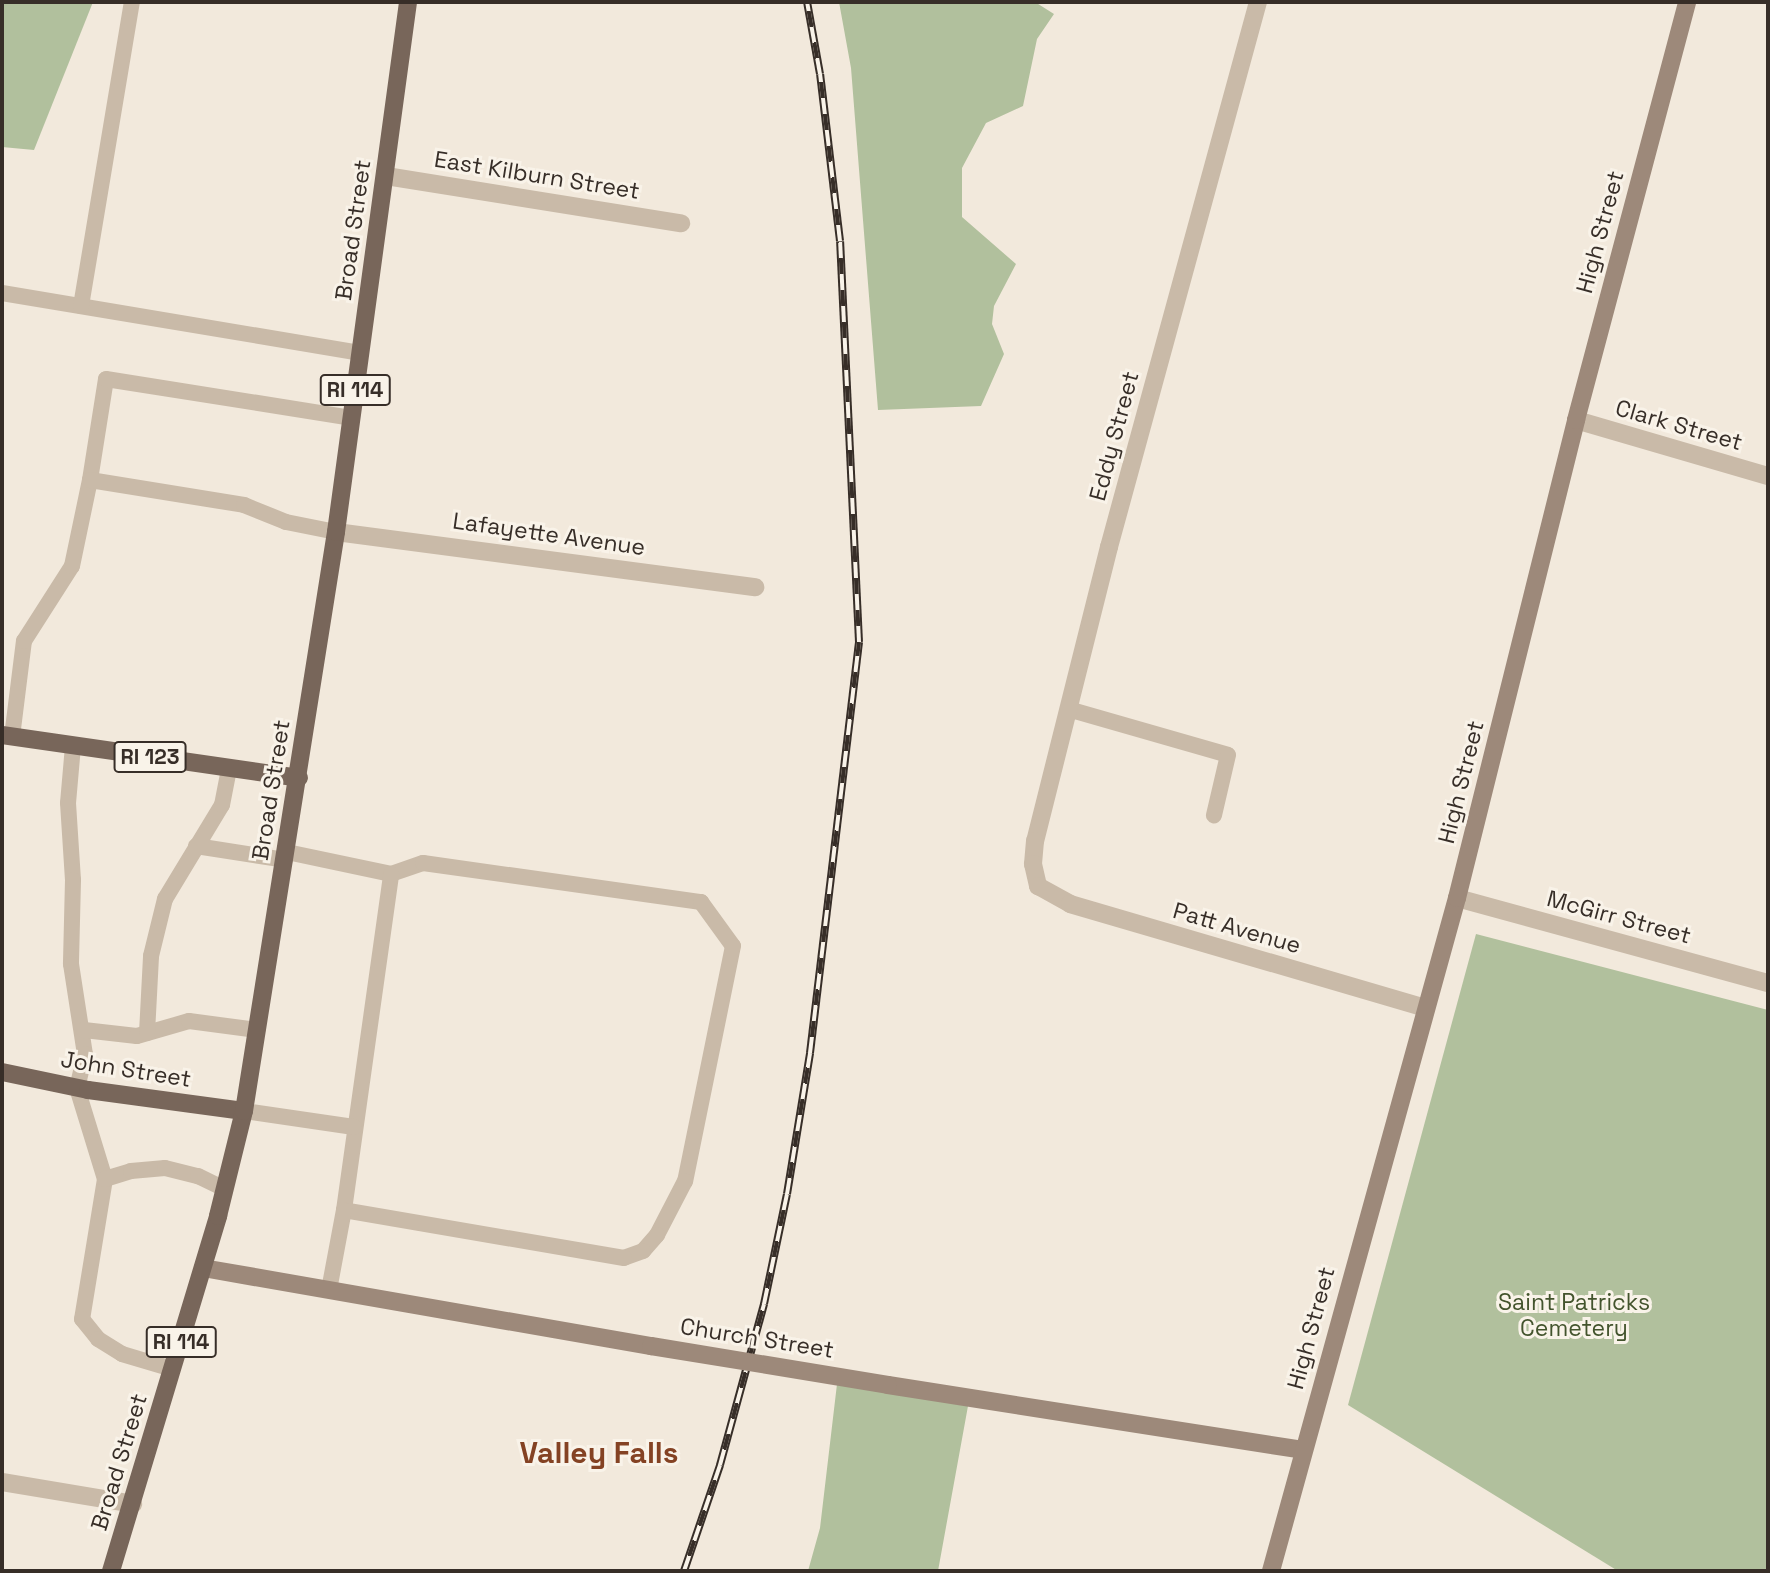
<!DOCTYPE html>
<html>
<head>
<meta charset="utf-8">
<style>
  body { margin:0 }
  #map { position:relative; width:1770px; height:1573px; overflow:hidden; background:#f2e9dc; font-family:"Space Grotesk",sans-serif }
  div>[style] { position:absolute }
  .green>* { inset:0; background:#b1c09d }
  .lane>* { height:16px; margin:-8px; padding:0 8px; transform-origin:8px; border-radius:8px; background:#c9baa8 }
  .street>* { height:18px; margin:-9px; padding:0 9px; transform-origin:9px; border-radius:9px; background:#c9baa8 }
  .secondary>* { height:18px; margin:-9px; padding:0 9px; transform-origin:9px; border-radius:9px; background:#9d897a }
  .primary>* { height:18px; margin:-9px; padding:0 9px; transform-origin:9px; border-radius:9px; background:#78665a }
  .rail>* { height:8px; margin-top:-4px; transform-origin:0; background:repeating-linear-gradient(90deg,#f9f3e9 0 16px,#372e28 0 32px); box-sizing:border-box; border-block:2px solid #372e28 }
  .secondary-bridge>* { height:18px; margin:-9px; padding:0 9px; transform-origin:9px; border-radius:9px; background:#9d897a }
  span { translate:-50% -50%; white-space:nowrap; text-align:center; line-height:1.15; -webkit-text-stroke:6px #f9f3e9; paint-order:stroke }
  .shield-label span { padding:2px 5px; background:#f9f3e9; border:2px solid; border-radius:5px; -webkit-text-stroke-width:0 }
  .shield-label { font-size:21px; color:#372e28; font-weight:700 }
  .street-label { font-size:23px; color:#372e28 }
  .park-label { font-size:23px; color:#43542d }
  .district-label { font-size:30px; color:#844223; font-weight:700 }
  .frame { position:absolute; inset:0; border:4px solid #372e28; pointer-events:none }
</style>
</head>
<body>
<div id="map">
  <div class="green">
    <i style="clip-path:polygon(2px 2px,93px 2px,34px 150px,2px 147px)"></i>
    <i style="clip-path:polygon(839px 2px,1035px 2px,1054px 14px,1037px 39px,1023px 106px,986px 123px,962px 168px,962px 217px,1016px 264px,994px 306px,992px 324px,1004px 354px,981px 406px,878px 410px,851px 68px)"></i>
    <i style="clip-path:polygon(1476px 934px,1768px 1010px,1768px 1571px,1618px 1571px,1348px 1405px)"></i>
    <i style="clip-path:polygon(837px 1384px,968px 1406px,938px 1571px,808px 1571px,820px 1528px)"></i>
  </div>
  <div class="lane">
    <i style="left:2px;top:293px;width:364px;rotate:9.5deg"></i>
    <i style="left:81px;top:306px;width:308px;rotate:-80.5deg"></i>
    <i style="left:90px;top:480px;width:102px;rotate:-81deg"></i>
    <i style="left:106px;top:379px;width:248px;rotate:9deg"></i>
    <i style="left:1068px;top:709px;width:166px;rotate:16deg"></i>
    <i style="left:1228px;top:755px;width:62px;rotate:103.1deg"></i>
    <i style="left:12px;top:737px;width:97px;rotate:-82.9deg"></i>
    <i style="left:24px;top:641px;width:89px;rotate:-57.4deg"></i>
    <i style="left:72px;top:566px;width:88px;rotate:-78.2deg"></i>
    <i style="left:90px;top:480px;width:156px;rotate:9.2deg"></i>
    <i style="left:244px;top:505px;width:45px;rotate:22deg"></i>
    <i style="left:286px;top:522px;width:51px;rotate:11.3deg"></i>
    <i style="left:73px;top:746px;width:57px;rotate:95deg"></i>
    <i style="left:68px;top:803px;width:77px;rotate:86.3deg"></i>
    <i style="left:73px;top:880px;width:84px;rotate:91.4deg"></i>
    <i style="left:71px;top:964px;width:91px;rotate:81.2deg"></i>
    <i style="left:85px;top:1054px;width:35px;rotate:103deg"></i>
    <i style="left:77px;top:1088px;width:95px;rotate:72.9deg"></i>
    <i style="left:105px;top:1179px;width:142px;rotate:99.3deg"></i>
    <i style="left:82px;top:1319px;width:26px;rotate:51deg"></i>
    <i style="left:98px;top:1339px;width:28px;rotate:32deg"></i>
    <i style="left:122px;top:1354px;width:52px;rotate:16.7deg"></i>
    <i style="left:196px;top:846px;width:90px;rotate:8.9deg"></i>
    <i style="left:287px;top:852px;width:106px;rotate:11.9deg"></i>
    <i style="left:391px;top:874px;width:34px;rotate:-19deg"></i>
    <i style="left:423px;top:863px;width:281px;rotate:8deg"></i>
    <i style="left:701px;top:902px;width:54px;rotate:54deg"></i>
    <i style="left:733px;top:946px;width:240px;rotate:101.5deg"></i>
    <i style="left:685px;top:1181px;width:61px;rotate:117.4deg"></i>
    <i style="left:657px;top:1235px;width:21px;rotate:131deg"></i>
    <i style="left:643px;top:1251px;width:20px;rotate:160deg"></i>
    <i style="left:624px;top:1258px;width:284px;rotate:-170.3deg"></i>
    <i style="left:344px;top:1210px;width:339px;rotate:-82deg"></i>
    <i style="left:84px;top:1030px;width:53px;rotate:6.5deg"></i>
    <i style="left:137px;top:1036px;width:54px;rotate:-16.1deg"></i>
    <i style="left:189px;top:1021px;width:69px;rotate:7.5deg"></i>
    <i style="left:147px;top:1033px;width:77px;rotate:-87deg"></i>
    <i style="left:151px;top:956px;width:59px;rotate:-76.2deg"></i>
    <i style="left:165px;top:899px;width:110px;rotate:-58.8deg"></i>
    <i style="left:222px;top:805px;width:38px;rotate:-79deg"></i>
    <i style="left:244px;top:1111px;width:111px;rotate:8.3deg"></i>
    <i style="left:105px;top:1179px;width:27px;rotate:-17deg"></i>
    <i style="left:131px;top:1171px;width:34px;rotate:-5deg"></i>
    <i style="left:165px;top:1168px;width:34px;rotate:14deg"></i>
    <i style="left:198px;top:1176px;width:30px;rotate:26deg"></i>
    <i style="left:329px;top:1290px;width:81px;rotate:-79.4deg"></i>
  </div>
  <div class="street">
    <i style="left:1258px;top:2px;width:565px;rotate:105.29deg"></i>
    <i style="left:1109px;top:547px;width:303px;rotate:104.1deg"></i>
    <i style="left:1035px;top:841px;width:23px;rotate:95deg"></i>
    <i style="left:1033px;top:864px;width:23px;rotate:77deg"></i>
    <i style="left:1038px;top:886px;width:37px;rotate:29deg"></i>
    <i style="left:1070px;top:904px;width:370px;rotate:16.3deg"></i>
    <i style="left:386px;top:176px;width:299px;rotate:9.1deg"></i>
    <i style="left:1576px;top:420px;width:200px;rotate:16.3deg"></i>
    <i style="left:336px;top:532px;width:423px;rotate:7.5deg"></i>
    <i style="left:1457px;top:898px;width:322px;rotate:15.3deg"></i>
    <i style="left:2px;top:1482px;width:133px;rotate:9.5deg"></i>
  </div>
  <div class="secondary">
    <i style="left:203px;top:1268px;width:455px;rotate:9.9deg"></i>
    <i style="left:888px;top:1385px;width:420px;rotate:8.9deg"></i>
    <i style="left:1271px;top:1571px;width:698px;rotate:-74.55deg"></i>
    <i style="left:1457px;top:898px;width:493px;rotate:-76deg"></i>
    <i style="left:1576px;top:420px;width:432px;rotate:-75.1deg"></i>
  </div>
  <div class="primary">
    <i style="left:2px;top:735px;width:300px;rotate:8.2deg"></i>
    <i style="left:2px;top:1072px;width:88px;rotate:11.8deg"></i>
    <i style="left:88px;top:1090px;width:157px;rotate:7.7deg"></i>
    <i style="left:111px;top:1571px;width:371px;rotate:-73.2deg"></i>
    <i style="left:218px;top:1216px;width:108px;rotate:-76.1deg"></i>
    <i style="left:244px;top:1111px;width:586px;rotate:-80.97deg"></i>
    <i style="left:336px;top:532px;width:535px;rotate:-82.26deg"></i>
  </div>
  <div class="rail">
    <i style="left:684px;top:1571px;width:112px;rotate:-71.2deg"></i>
    <i style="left:720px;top:1465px;width:167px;rotate:-74.7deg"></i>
    <i style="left:764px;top:1304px;width:112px;rotate:-78.2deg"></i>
    <i style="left:787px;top:1194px;width:143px;rotate:-80.7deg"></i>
    <i style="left:810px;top:1053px;width:414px;rotate:-83.2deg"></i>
    <i style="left:859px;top:642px;width:401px;rotate:-92.7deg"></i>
    <i style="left:840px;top:241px;width:168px;rotate:-96.8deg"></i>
    <i style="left:820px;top:74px;width:73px;rotate:-100.2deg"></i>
  </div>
  <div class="secondary-bridge">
    <i style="left:651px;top:1346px;width:240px;rotate:9.3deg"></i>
  </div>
  <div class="shield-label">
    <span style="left:355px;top:390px">RI 114</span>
    <span style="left:150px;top:757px">RI 123</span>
    <span style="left:181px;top:1342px">RI 114</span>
  </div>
  <div class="street-label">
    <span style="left:537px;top:175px;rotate:9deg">East Kilburn Street</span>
    <span style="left:353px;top:230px;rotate:-82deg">Broad Street</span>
    <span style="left:1600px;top:232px;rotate:-75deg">High Street</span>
    <span style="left:1679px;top:425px;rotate:16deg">Clark Street</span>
    <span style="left:1114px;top:436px;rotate:-75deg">Eddy Street</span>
    <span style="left:549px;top:534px;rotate:8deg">Lafayette Avenue</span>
    <span style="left:1461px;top:782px;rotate:-76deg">High Street</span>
    <span style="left:271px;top:790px;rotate:-81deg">Broad Street</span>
    <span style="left:1619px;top:917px;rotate:15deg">McGirr Street</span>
    <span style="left:1237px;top:928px;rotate:16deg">Patt Avenue</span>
    <span style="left:126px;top:1069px;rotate:9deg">John Street</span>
    <span style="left:1311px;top:1328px;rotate:-75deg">High Street</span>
    <span style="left:757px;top:1338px;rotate:9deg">Church Street</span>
    <span style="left:119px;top:1462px;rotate:-73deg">Broad Street</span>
  </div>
  <div class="park-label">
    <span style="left:1574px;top:1315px">Saint Patricks<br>Cemetery</span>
  </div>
  <div class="district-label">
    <span style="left:599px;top:1453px">Valley Falls</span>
  </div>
  <div class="frame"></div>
</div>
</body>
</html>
